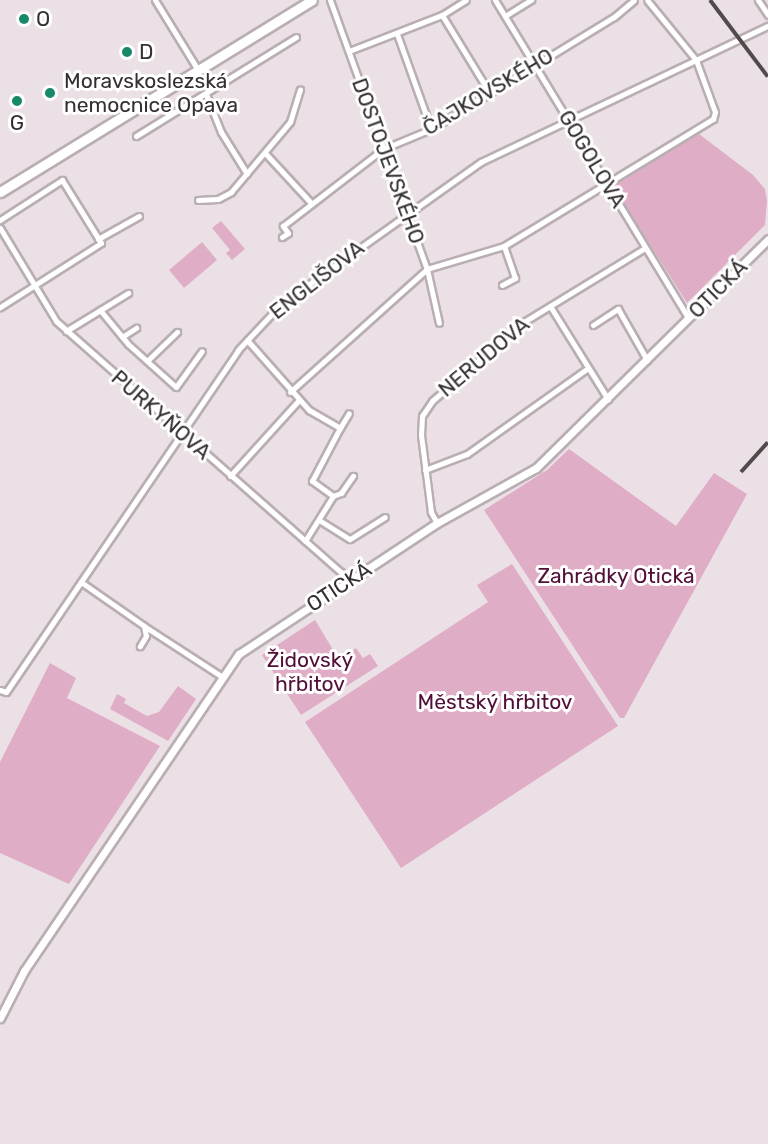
<!DOCTYPE html>
<html>
<head>
<meta charset="utf-8">
<style>
  body { margin:0 }
  #map { position:relative; width:768px; height:1144px; overflow:hidden; background:#ebe0e5; font-family:Rubik,sans-serif }
  div>[style] { position:absolute }
  .green>* { inset:0; background:#e0adc6 }
  .roads { filter:drop-shadow(2px 0 #b9aeb3) drop-shadow(-2px 0 #b9aeb3) drop-shadow(0 2px #b9aeb3) drop-shadow(0 -2px #b9aeb3) }
  .minor>* { height:5px; margin:-2.5px; padding:0 2.5px; transform-origin:2.5px; border-radius:2.5px; background:#fff }
  .tertiary>* { height:7px; margin:-3.5px; padding:0 3.5px; transform-origin:3.5px; border-radius:3.5px; background:#fff }
  .primary>* { height:9px; margin:-4.5px; padding:0 4.5px; transform-origin:4.5px; border-radius:4.5px; background:#fff }
  .rail>* { height:4px; margin-top:-2px; transform-origin:0; background:repeating-linear-gradient(90deg,#fff 0 4.5px,#504a4d 0 9px); box-sizing:border-box; border-block:2px solid #504a4d }
  .dots>* { width:16px; height:16px; translate:-50% -50%; box-sizing:border-box; border:3px solid #fff; border-radius:50% }
  span { translate:-50% -50%; white-space:nowrap; text-align:center; line-height:1.15; -webkit-text-stroke:6px #fff; paint-order:stroke }
  .poi-label { font-size:21px; color:#342f31 }
  .left { translate:0 -50%; text-align:left }
  .street-label { font-size:21px; color:#342f31 }
  .park-label { font-size:21px; color:#510e37 }
</style>
</head>
<body>
<div id="map">
  <div class="green">
    <i style="clip-path:polygon(699px 134px,753px 175px,765px 189px,767px 201px,765px 225px,687px 303px,612px 185px)"></i>
    <i style="clip-path:polygon(221px 221px,245px 249px,232px 260px,226px 253px,230px 250px,212px 228px)"></i>
    <i style="clip-path:polygon(202px 242px,217px 260px,184px 288px,169px 270px)"></i>
    <i style="clip-path:polygon(569px 449px,676px 526px,714px 473px,747px 494px,624px 718px,620px 718px,484px 510px,547px 470px)"></i>
    <i style="clip-path:polygon(512px 564px,618px 726px,401px 868px,305px 722px,488px 602px,477px 585px)"></i>
    <i style="clip-path:polygon(315px 620px,338px 658px,356px 648px,363px 658px,370px 654px,378px 666px,301px 715px,262px 655px)"></i>
    <i style="clip-path:polygon(50px 663px,76px 678px,67px 698px,160px 746px,69px 884px,0 853px,0 762px)"></i>
    <i style="clip-path:polygon(178px 686px,196px 699px,168px 741px,110px 709px,117px 694px,126px 699px,124px 703px,147px 716px,159px 712px)"></i>
  </div>
  <div class="roads">
    <div class="minor">
      <i style="left:155px;top:0;width:82px;rotate:58.4deg"></i>
      <i style="left:330px;top:0;width:286px;rotate:70.2deg"></i>
      <i style="left:427px;top:269px;width:55px;rotate:77.5deg"></i>
      <i style="left:495px;top:0;width:372px;rotate:58.7deg"></i>
      <i style="left:758px;top:0;width:18px;rotate:56deg"></i>
      <i style="left:442px;top:15px;width:90px;rotate:58.6deg"></i>
      <i style="left:505px;top:16px;width:31px;rotate:-32deg"></i>
      <i style="left:397px;top:34px;width:101px;rotate:70.3deg"></i>
      <i style="left:349px;top:51px;width:100px;rotate:-21.2deg"></i>
      <i style="left:442px;top:15px;width:28px;rotate:-32deg"></i>
      <i style="left:206px;top:94px;width:41px;rotate:68.5deg"></i>
      <i style="left:221px;top:132px;width:49px;rotate:58.2deg"></i>
      <i style="left:136px;top:136px;width:188px;rotate:-31.7deg"></i>
      <i style="left:265px;top:153px;width:69px;rotate:47.3deg"></i>
      <i style="left:198px;top:200px;width:20px;rotate:-3deg"></i>
      <i style="left:218px;top:199px;width:15px;rotate:-28deg"></i>
      <i style="left:231px;top:192px;width:92px;rotate:-49.9deg"></i>
      <i style="left:290px;top:122px;width:34px;rotate:-73deg"></i>
      <i style="left:0;top:220px;width:74px;rotate:-32.8deg"></i>
      <i style="left:62px;top:180px;width:74px;rotate:58.2deg"></i>
      <i style="left:101px;top:243px;width:120px;rotate:147.6deg"></i>
      <i style="left:0;top:228px;width:109px;rotate:58.9deg"></i>
      <i style="left:56px;top:321px;width:380px;rotate:41.4deg"></i>
      <i style="left:341px;top:572px;width:12px;rotate:59deg"></i>
      <i style="left:282px;top:237px;width:7px;rotate:-34deg"></i>
      <i style="left:288px;top:233px;width:9px;rotate:-126deg"></i>
      <i style="left:283px;top:226px;width:126px;rotate:-37.6deg"></i>
      <i style="left:383px;top:149px;width:52px;rotate:-22.6deg"></i>
      <i style="left:431px;top:129px;width:215px;rotate:-31.5deg"></i>
      <i style="left:614px;top:17px;width:26px;rotate:-40deg"></i>
      <i style="left:98px;top:239px;width:47px;rotate:-29.3deg"></i>
      <i style="left:502px;top:285px;width:15px;rotate:-28deg"></i>
      <i style="left:515px;top:278px;width:34px;rotate:-109deg"></i>
      <i style="left:550px;top:306px;width:110px;rotate:58.1deg"></i>
      <i style="left:100px;top:310px;width:44px;rotate:50.5deg"></i>
      <i style="left:128px;top:344px;width:64px;rotate:41.9deg"></i>
      <i style="left:176px;top:387px;width:44px;rotate:-54.2deg"></i>
      <i style="left:593px;top:325px;width:30px;rotate:-33deg"></i>
      <i style="left:618px;top:309px;width:59px;rotate:60.4deg"></i>
      <i style="left:66px;top:331px;width:73px;rotate:-31.5deg"></i>
      <i style="left:122px;top:337px;width:17px;rotate:-33deg"></i>
      <i style="left:247px;top:340px;width:94px;rotate:48.5deg"></i>
      <i style="left:309px;top:410px;width:36px;rotate:30deg"></i>
      <i style="left:340px;top:428px;width:17px;rotate:-59deg"></i>
      <i style="left:147px;top:361px;width:42px;rotate:-44deg"></i>
      <i style="left:290px;top:392px;width:184px;rotate:-41.9deg"></i>
      <i style="left:427px;top:269px;width:80px;rotate:-16.6deg"></i>
      <i style="left:504px;top:246px;width:245px;rotate:-31.3deg"></i>
      <i style="left:713px;top:119px;width:7px;rotate:-74deg"></i>
      <i style="left:715px;top:112px;width:55px;rotate:-110.1deg"></i>
      <i style="left:696px;top:60px;width:77px;rotate:-129.2deg"></i>
      <i style="left:425px;top:470px;width:45px;rotate:-20.9deg"></i>
      <i style="left:467px;top:454px;width:148px;rotate:-35.4deg"></i>
      <i style="left:230px;top:476px;width:103px;rotate:-47.8deg"></i>
      <i style="left:333px;top:496px;width:9px;rotate:-21deg"></i>
      <i style="left:341px;top:493px;width:21px;rotate:-55deg"></i>
      <i style="left:319px;top:520px;width:36px;rotate:32deg"></i>
      <i style="left:350px;top:539px;width:41px;rotate:-32.2deg"></i>
      <i style="left:437px;top:523px;width:13px;rotate:-119deg"></i>
      <i style="left:431px;top:512px;width:78px;rotate:-97.4deg"></i>
      <i style="left:421px;top:435px;width:19px;rotate:-87deg"></i>
      <i style="left:422px;top:416px;width:18px;rotate:-56deg"></i>
      <i style="left:432px;top:401px;width:119px;rotate:-40.9deg"></i>
      <i style="left:522px;top:323px;width:144px;rotate:-31.4deg"></i>
      <i style="left:305px;top:541px;width:53px;rotate:-58.1deg"></i>
      <i style="left:333px;top:496px;width:26px;rotate:-144deg"></i>
      <i style="left:312px;top:481px;width:60px;rotate:-62.2deg"></i>
      <i style="left:81px;top:582px;width:77px;rotate:34.9deg"></i>
      <i style="left:144px;top:626px;width:10px;rotate:79deg"></i>
      <i style="left:146px;top:636px;width:12px;rotate:121deg"></i>
      <i style="left:144px;top:626px;width:92px;rotate:33deg"></i>
      <i style="left:0;top:690px;width:6px;rotate:18deg"></i>
      <i style="left:6px;top:692px;width:413px;rotate:-55.8deg"></i>
      <i style="left:238px;top:350px;width:63px;rotate:-46.9deg"></i>
      <i style="left:281px;top:304px;width:245px;rotate:-35.4deg"></i>
      <i style="left:481px;top:162px;width:318px;rotate:-25.4deg"></i>
    </div>
    <div class="tertiary">
      <i style="left:0;top:1018px;width:53px;rotate:-62.9deg"></i>
      <i style="left:24px;top:971px;width:383px;rotate:-55.9deg"></i>
      <i style="left:239px;top:654px;width:237px;rotate:-33.5deg"></i>
      <i style="left:437px;top:523px;width:113px;rotate:-29.1deg"></i>
      <i style="left:536px;top:468px;width:326px;rotate:-44.6deg"></i>
    </div>
    <div class="primary">
      <i style="left:0;top:192px;width:366px;rotate:-31.6deg"></i>
    </div>
  </div>
  <div class="rail">
    <i style="left:710px;top:0;width:96px;rotate:53deg"></i>
    <i style="left:741px;top:472px;width:40px;rotate:-48deg"></i>
  </div>
  <div class="dots">
    <i style="left:24px;top:19px;background:#178969"></i>
    <i style="left:127px;top:52px;background:#178969"></i>
    <i style="left:50px;top:93px;background:#178969"></i>
    <i style="left:17px;top:101px;background:#178969"></i>
  </div>
  <div class="poi-label">
    <span class="left" style="left:36px;top:19px">O</span>
    <span class="left" style="left:139px;top:52px">D</span>
    <span class="left" style="left:64px;top:93px">Moravskoslezská<br>nemocnice Opava</span>
    <span style="left:17px;top:123px">G</span>
  </div>
  <div class="street-label">
    <span style="left:488px;top:92px;rotate:-31deg">ČAJKOVSKÉHO</span>
    <span style="left:592px;top:159px;rotate:59deg">GOGOLOVA</span>
    <span style="left:388px;top:161px;rotate:70deg">DOSTOJEVSKÉHO</span>
    <span style="left:317px;top:280px;rotate:-38deg">ENGLIŠOVA</span>
    <span style="left:718px;top:289px;rotate:-45deg">OTICKÁ</span>
    <span style="left:484px;top:357px;rotate:-40deg">NERUDOVA</span>
    <span style="left:161px;top:415px;rotate:41deg">PURKYŇOVA</span>
    <span style="left:339px;top:587px;rotate:-33deg">OTICKÁ</span>
  </div>
  <div class="park-label">
    <span style="left:616px;top:576px">Zahrádky Otická</span>
    <span style="left:310px;top:672px">Židovský<br>hřbitov</span>
    <span style="left:495px;top:702px">Městský hřbitov</span>
  </div>
</div>
</body>
</html>
